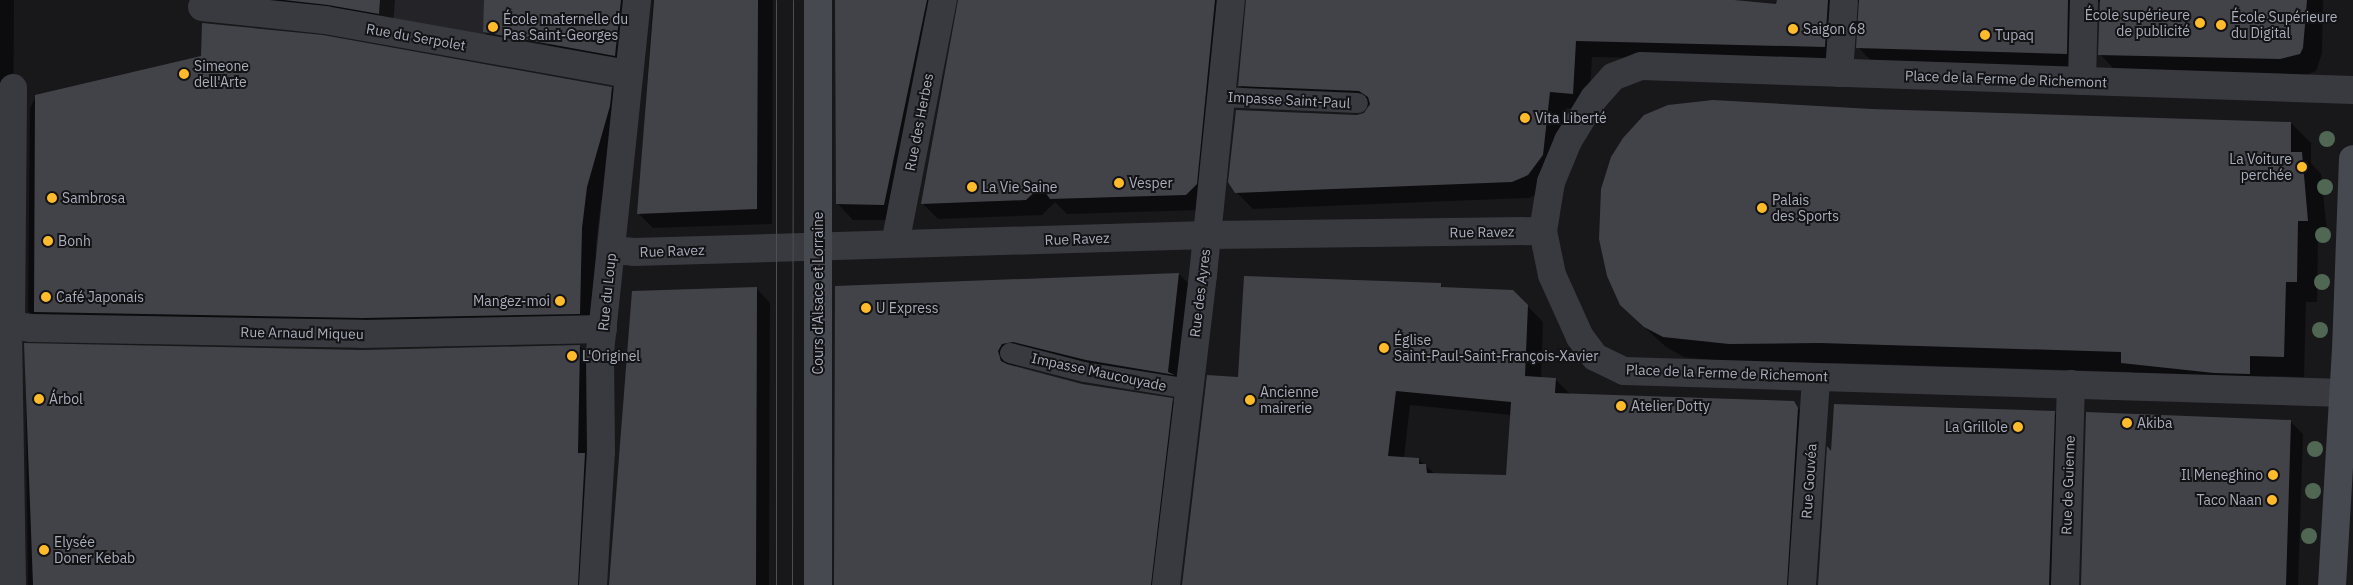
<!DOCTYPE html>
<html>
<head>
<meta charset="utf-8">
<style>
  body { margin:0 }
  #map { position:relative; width:2353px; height:585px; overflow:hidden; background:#18181b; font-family:"IBM Plex Sans",sans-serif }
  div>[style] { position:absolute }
  .built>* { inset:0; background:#242428 }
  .shadow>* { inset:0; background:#0007 }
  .building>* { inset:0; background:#424348 }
  .lane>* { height:20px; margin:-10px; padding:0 10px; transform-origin:10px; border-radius:10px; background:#393a40 }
  .street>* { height:28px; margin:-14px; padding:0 14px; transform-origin:14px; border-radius:14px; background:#393a40 }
  .secondary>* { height:28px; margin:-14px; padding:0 14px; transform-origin:14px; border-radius:14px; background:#464950 }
  .tram>* { height:1px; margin:-0.5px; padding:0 0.5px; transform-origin:0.5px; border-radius:0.5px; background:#4b4e55 }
  .trees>* { width:16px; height:16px; margin:-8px; border-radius:50%; background:#506753 }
  .dots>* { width:14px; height:14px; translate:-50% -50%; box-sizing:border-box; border:2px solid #131316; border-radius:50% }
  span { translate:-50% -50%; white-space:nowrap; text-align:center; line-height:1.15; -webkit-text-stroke:4px #131316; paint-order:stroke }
  .poi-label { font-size:14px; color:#a9aebc }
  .right { translate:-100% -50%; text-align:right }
  .left { translate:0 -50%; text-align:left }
  .street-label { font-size:14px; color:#a9aebc }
</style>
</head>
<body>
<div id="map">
  <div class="built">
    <i style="clip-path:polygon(380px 0,548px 0,555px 18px,548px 48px,379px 17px)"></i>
  </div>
  <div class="shadow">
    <i style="clip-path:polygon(0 0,14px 0,13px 177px,0 585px)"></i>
    <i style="clip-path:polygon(212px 0,395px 0,393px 28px)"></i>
    <i style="clip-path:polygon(485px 0,652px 0,640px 6px,630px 70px,499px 47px,484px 32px)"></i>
    <i style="clip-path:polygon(653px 0,773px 0,772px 224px,653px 228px,638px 213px)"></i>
    <i style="clip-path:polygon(837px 0,1235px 0,1202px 210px,1067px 214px,1055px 202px,1042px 215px,938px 219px,922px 203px,959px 0,953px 1px,900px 220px,853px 220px,838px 204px)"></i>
    <i style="clip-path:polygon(1255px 0,1721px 0,1778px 6px,1779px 0,2323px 0,2322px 53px,2316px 71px,2306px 75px,2116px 71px,2100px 54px,2101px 1px,2093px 3px,2083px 70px,1874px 64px,1858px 47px,1861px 1px,1848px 7px,1841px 63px,1592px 57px,1589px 110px,1566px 108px,1559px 172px,1544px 191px,1529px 198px,1253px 209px,1236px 192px,1365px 114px,1369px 107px,1256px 102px,1239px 85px)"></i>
    <i style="clip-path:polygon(612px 88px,626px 103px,624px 121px,601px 202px,596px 243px,595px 328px,43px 326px,28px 311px,30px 108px,37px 95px)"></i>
    <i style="clip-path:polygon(1872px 111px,2291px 123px,2311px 143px,2311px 163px,2321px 174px,2328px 241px,2318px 241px,2317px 302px,2306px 302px,2304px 377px,2270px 376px,2270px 394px,2143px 383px,2132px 372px,1841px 363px,1750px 364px,1684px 357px,1666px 347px,1642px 325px)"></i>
    <i style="clip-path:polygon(1179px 274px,1196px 291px,1185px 386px,1019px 361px,1015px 368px,1082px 385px,1172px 400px,1189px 417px,1170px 585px,835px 585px,836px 287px)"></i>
    <i style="clip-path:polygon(evenodd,1441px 285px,1444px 288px,1513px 291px,1543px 322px,1541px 378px,1555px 379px,1570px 394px,1793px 403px,1808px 418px,1802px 585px,1183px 585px,1240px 378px,1441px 285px,1410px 405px,1511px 415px,1507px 476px,1435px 474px,1418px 459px,1404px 458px,1410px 405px)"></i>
    <i style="clip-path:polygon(757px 289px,770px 303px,769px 585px,610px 585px)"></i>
    <i style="clip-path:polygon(25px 344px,362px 351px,580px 346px,597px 364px,595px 585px,28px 585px)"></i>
    <i style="clip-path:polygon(2054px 412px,2068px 426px,2063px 585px,1819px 585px,1832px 453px)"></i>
    <i style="clip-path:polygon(2290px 421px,2303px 434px,2298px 585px,2086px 585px)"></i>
  </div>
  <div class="building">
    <i style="clip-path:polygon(284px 0,380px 0,379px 14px,328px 5px)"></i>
    <i style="clip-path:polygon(484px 0,621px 0,615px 56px,483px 32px)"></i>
    <i style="clip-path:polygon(654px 0,758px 0,757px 209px,637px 214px)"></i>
    <i style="clip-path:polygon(835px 0,927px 0,884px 205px,836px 204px)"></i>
    <i style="clip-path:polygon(958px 0,1215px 0,1197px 184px,1186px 195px,1050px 199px,1041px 186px,1026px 200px,921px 204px)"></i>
    <i style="clip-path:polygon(1246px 0,1734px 0,1776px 4px,1777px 0,1828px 0,1825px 47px,1576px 41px,1573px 94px,1550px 92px,1543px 155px,1528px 175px,1512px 182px,1235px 193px,1228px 182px,1236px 110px,1357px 115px,1364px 113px,1370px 104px,1368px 97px,1359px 91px,1238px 86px)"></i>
    <i style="clip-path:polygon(1859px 0,2068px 0,2067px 54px,1856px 48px)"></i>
    <i style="clip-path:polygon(2100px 0,2307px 0,2303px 48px,2300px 54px,2280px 59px,2098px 55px)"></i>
    <i style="clip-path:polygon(202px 23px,323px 35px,612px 87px,610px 106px,587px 187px,582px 228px,580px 314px,362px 318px,34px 312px,35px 95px,201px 56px)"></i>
    <i style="clip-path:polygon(1713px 100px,1872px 109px,2291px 122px,2291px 152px,2302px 152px,2308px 221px,2298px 221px,2297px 282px,2286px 282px,2284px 357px,2250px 356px,2250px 374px,2214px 373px,2121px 363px,2121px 352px,1820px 343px,1729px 344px,1663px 337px,1644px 327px,1620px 305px,1607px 276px,1599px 239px,1601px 189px,1611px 157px,1623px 138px,1644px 115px,1668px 105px)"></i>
    <i style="clip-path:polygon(1179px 273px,1168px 372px,1175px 375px,1086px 360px,1013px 342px,1002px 344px,998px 351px,1001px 361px,1007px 364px,1082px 384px,1173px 398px,1151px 585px,834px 585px,835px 286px)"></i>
    <i style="clip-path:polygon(evenodd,1244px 276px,1441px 283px,1441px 287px,1513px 290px,1528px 305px,1525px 376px,1556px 378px,1555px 393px,1794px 401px,1798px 408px,1787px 585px,1182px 585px,1207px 375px,1238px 377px,1244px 276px,1396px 391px,1511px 402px,1506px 475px,1427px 473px,1426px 464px,1419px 464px,1419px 458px,1388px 456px,1396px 391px)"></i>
    <i style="clip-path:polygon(757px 287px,756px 585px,609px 585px,632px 291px)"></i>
    <i style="clip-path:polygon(24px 343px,362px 350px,580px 345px,578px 453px,585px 453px,578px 585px,33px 585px)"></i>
    <i style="clip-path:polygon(1834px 404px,2055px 411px,2049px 585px,1818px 585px,1827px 446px,1831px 451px)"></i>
    <i style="clip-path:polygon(2086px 412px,2291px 420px,2286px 585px,2081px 585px)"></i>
  </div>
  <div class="lane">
    <i style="left:1220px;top:97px;width:138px;rotate:2.5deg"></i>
    <i style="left:1010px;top:353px;width:76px;rotate:14.4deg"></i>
    <i style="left:1084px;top:372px;width:106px;rotate:9.2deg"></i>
  </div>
  <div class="street">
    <i style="left:202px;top:7px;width:124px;rotate:6deg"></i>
    <i style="left:325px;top:20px;width:309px;rotate:10.1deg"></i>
    <i style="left:1839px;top:73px;width:73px;rotate:-86.1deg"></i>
    <i style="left:2082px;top:81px;width:81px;rotate:-88.6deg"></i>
    <i style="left:2353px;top:90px;width:712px;rotate:-178.07deg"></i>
    <i style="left:1641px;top:66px;width:30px;rotate:159deg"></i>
    <i style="left:1613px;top:77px;width:28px;rotate:132deg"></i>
    <i style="left:1594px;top:98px;width:50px;rotate:121.2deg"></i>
    <i style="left:1568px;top:141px;width:44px;rotate:112.5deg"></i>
    <i style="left:1551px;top:182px;width:50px;rotate:99.3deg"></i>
    <i style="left:1543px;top:231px;width:45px;rotate:78.4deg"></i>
    <i style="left:1552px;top:275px;width:68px;rotate:65.7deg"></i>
    <i style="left:1580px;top:337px;width:25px;rotate:53deg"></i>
    <i style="left:1595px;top:357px;width:32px;rotate:26deg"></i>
    <i style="left:1624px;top:371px;width:720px;rotate:1.75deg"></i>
    <i style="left:2344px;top:393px;width:9px;rotate:-18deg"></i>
    <i style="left:895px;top:244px;width:249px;rotate:-78.9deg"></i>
    <i style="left:612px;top:250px;width:22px;rotate:5deg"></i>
    <i style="left:634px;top:252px;width:573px;rotate:-1.7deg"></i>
    <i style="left:1207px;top:235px;width:336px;rotate:-0.7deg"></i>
    <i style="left:0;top:324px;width:31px;rotate:7deg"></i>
    <i style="left:31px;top:328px;width:331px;rotate:1deg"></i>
    <i style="left:362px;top:334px;width:241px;rotate:-1.2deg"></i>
    <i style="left:12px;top:585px;width:246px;rotate:-90.9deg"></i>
    <i style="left:8px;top:339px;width:13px;rotate:-77deg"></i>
    <i style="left:11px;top:326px;width:238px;rotate:-89.5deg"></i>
    <i style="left:593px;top:585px;width:133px;rotate:-86.6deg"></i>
    <i style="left:601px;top:452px;width:100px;rotate:-90.6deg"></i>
    <i style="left:600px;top:352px;width:354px;rotate:-84deg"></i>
    <i style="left:1166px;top:585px;width:312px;rotate:-83.2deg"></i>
    <i style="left:1203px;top:275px;width:276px;rotate:-84.2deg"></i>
    <i style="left:1802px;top:585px;width:208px;rotate:-86.1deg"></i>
    <i style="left:2065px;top:585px;width:201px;rotate:-88.3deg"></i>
  </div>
  <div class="secondary">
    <i style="left:818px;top:0;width:585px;rotate:90deg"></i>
    <i style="left:2332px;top:585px;width:235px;rotate:-86.6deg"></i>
    <i style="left:2346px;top:350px;width:191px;rotate:-87.9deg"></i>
  </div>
  <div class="tram">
    <i style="left:776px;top:585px;width:585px;rotate:-90deg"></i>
    <i style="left:792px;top:585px;width:585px;rotate:-89.9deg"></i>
  </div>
  <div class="trees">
    <i style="left:2327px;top:139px"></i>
    <i style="left:2325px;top:187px"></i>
    <i style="left:2323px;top:235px"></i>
    <i style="left:2322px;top:282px"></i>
    <i style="left:2320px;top:330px"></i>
    <i style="left:2315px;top:449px"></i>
    <i style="left:2313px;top:491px"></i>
    <i style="left:2309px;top:536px"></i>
  </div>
  <div class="dots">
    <i style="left:2200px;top:23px;background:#ffbb2c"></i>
    <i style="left:2221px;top:25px;background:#ffbb2c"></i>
    <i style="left:493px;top:27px;background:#ffbb2c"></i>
    <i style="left:1793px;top:29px;background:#ffbb2c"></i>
    <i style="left:1985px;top:35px;background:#ffbb2c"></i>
    <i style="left:184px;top:74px;background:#ffbb2c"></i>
    <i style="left:1525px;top:118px;background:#ffbb2c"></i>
    <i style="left:2302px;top:167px;background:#ffbb2c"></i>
    <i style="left:1119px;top:183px;background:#ffbb2c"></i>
    <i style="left:972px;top:187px;background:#ffbb2c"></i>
    <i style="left:52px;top:198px;background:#ffbb2c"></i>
    <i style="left:1762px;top:208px;background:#ffbb2c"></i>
    <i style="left:48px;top:241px;background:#ffbb2c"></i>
    <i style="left:46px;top:297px;background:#ffbb2c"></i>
    <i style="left:560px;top:301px;background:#ffbb2c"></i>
    <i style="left:866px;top:308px;background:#ffbb2c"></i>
    <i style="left:1384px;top:348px;background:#ffbb2c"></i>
    <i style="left:572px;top:356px;background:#ffbb2c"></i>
    <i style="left:39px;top:399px;background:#ffbb2c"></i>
    <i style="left:1250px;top:400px;background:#ffbb2c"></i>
    <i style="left:1621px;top:406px;background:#ffbb2c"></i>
    <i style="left:2127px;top:423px;background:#ffbb2c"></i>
    <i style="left:2018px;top:427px;background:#ffbb2c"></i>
    <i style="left:2273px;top:475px;background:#ffbb2c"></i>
    <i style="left:2272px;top:500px;background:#ffbb2c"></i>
    <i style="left:44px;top:550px;background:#ffbb2c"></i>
  </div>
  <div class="poi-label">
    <span class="right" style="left:2190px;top:23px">École supérieure<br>de publicité</span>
    <span class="left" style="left:2231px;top:25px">École Supérieure<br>du Digital</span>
    <span class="left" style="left:503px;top:27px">École maternelle du<br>Pas Saint-Georges</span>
    <span class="left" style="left:1803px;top:29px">Saigon 68</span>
    <span class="left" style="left:1995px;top:35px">Tupaq</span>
    <span class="left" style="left:194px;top:74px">Simeone<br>dell'Arte</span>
    <span class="left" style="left:1535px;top:118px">Vita Liberté</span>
    <span class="right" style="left:2292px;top:167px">La Voiture<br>perchée</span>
    <span class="left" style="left:1129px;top:183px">Vesper</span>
    <span class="left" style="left:982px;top:187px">La Vie Saine</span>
    <span class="left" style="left:62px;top:198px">Sambrosa</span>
    <span class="left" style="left:1772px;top:208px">Palais<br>des Sports</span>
    <span class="left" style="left:58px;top:241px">Bonh</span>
    <span class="left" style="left:56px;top:297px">Café Japonais</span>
    <span class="right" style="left:550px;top:301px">Mangez-moi</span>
    <span class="left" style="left:876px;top:308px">U Express</span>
    <span class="left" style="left:1394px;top:348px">Église<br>Saint-Paul-Saint-François-Xavier</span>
    <span class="left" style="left:582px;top:356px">L'Originel</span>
    <span class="left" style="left:1260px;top:400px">Ancienne<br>mairerie</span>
    <span class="left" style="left:49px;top:399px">Árbol</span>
    <span class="left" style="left:1631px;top:406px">Atelier Dotty</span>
    <span class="left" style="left:2137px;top:423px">Akiba</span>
    <span class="right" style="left:2008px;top:427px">La Grillole</span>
    <span class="right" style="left:2263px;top:475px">Il Meneghino</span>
    <span class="right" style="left:2262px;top:500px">Taco Naan</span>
    <span class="left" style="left:54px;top:550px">Elysée<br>Doner Kebab</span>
  </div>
  <div class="street-label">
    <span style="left:416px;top:37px;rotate:10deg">Rue du Serpolet</span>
    <span style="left:2006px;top:79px;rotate:2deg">Place de la Ferme de Richemont</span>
    <span style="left:1289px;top:100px;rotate:3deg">Impasse Saint-Paul</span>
    <span style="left:919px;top:122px;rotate:-79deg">Rue des Herbes</span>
    <span style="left:1482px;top:232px;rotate:-1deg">Rue Ravez</span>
    <span style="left:1077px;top:239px;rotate:-2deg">Rue Ravez</span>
    <span style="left:672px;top:251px;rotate:-2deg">Rue Ravez</span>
    <span style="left:607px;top:292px;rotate:-84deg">Rue du Loup</span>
    <span style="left:818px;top:293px;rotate:-90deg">Cours d'Alsace et Lorraine</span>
    <span style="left:1200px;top:293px;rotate:-83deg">Rue des Ayres</span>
    <span style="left:302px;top:333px;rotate:1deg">Rue Arnaud Miqueu</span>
    <span style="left:1099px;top:372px;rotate:12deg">Impasse Maucouyade</span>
    <span style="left:1727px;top:373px;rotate:2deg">Place de la Ferme de Richemont</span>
    <span style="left:1809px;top:481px;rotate:-86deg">Rue Gouvéa</span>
    <span style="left:2068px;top:485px;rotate:-88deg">Rue de Guienne</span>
  </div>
</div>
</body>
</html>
